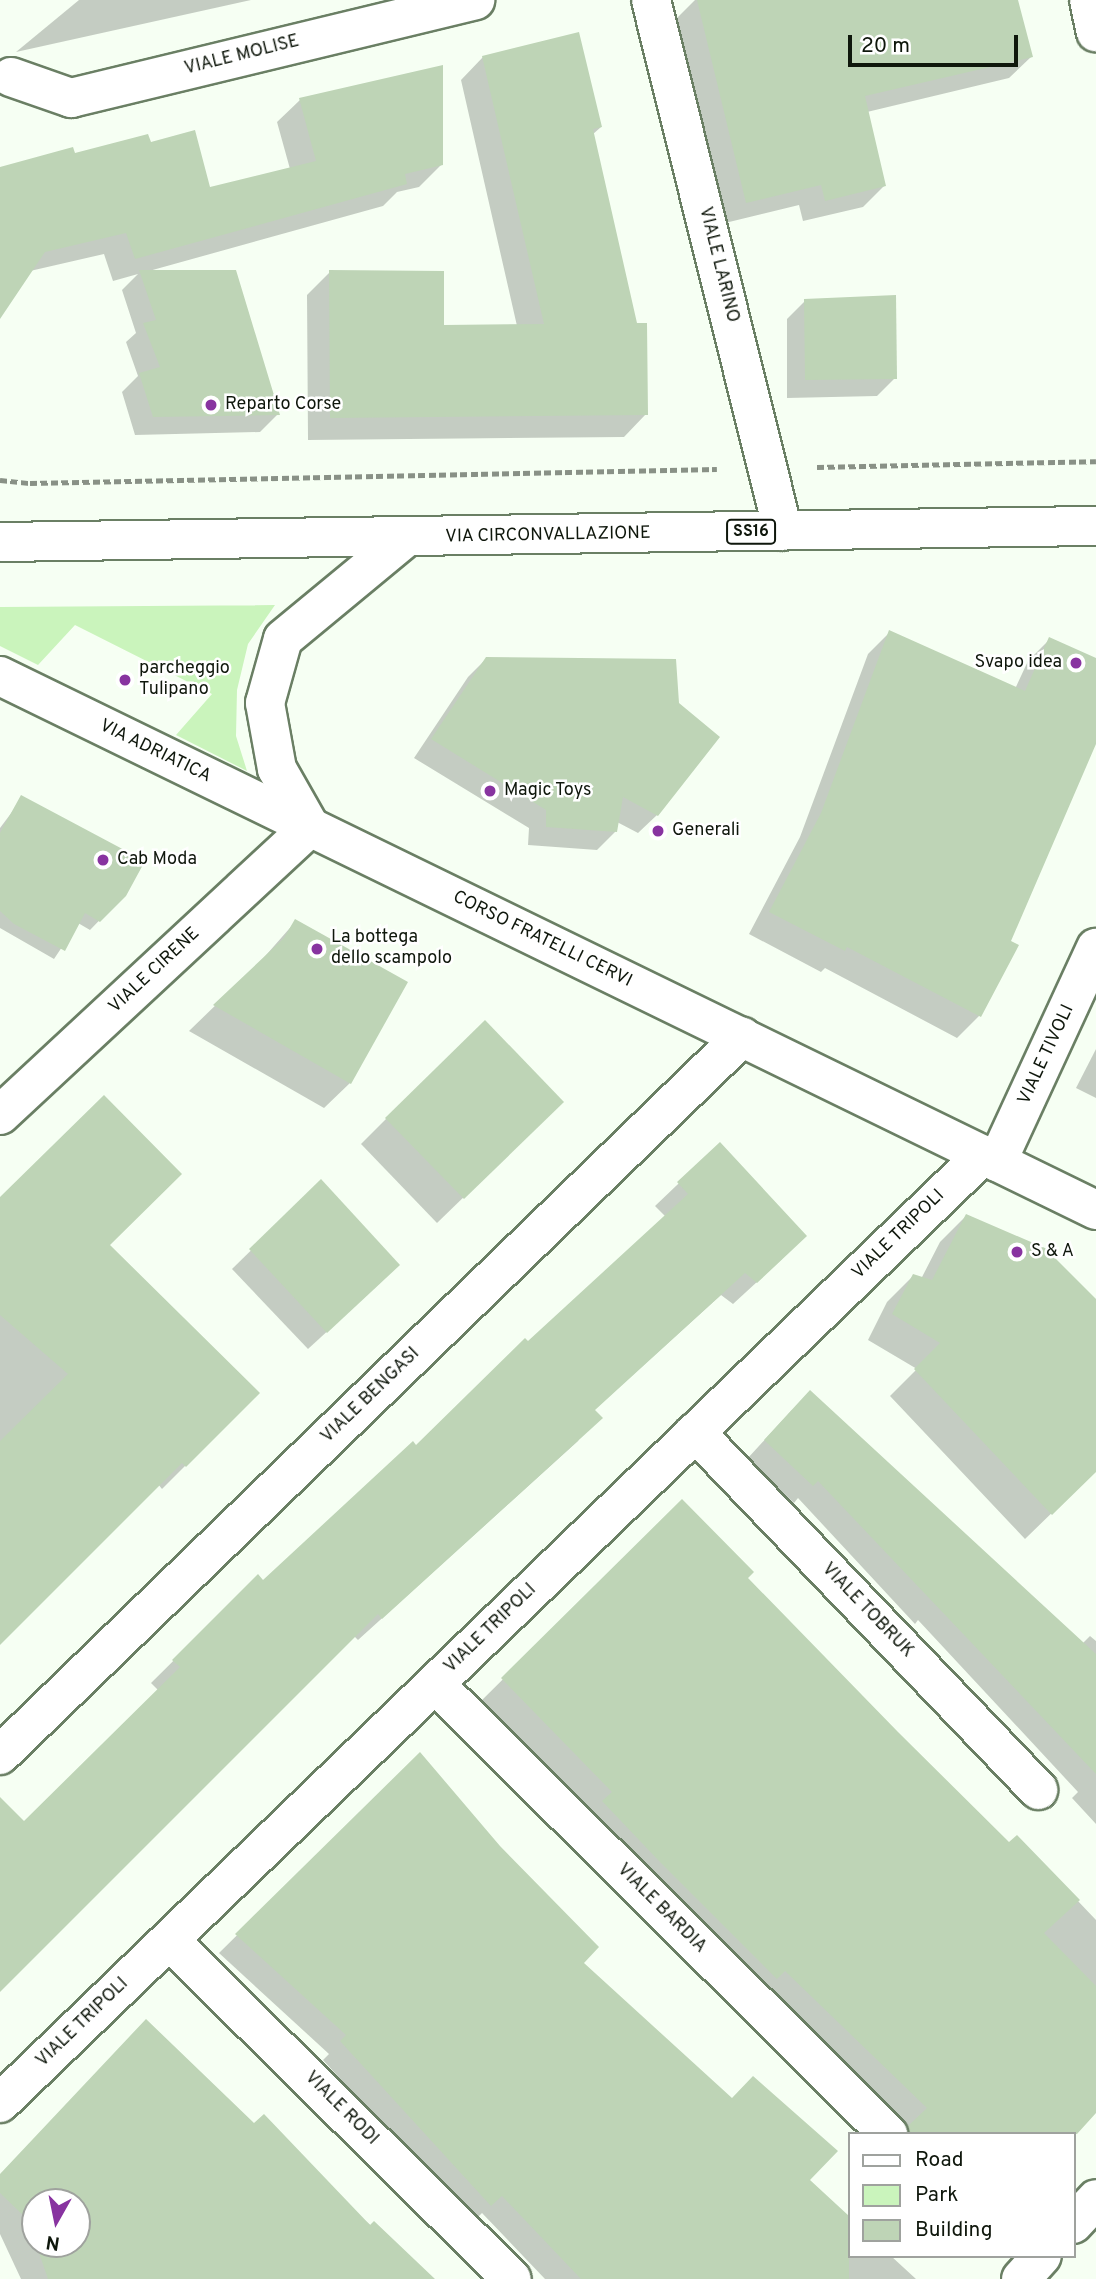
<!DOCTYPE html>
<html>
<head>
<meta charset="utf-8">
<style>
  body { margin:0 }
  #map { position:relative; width:1096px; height:2279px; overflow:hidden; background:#f6fff3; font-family:Overpass,sans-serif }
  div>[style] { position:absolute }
  .green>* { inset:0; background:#caf4bc }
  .shadow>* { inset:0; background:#0003 }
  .building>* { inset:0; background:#bed4b6 }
  .path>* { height:4.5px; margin-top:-2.25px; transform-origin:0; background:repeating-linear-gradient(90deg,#899186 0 7px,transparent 0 10.5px) }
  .roads { filter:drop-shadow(2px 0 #6a7f64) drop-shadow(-2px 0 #6a7f64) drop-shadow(0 2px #6a7f64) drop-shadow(0 -2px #6a7f64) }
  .minor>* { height:38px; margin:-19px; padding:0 19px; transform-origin:19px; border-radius:19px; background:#fff }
  .primary>* { height:38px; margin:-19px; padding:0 19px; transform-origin:19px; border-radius:19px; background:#fff }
  .dots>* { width:19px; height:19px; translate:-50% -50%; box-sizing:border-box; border:4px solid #fff; border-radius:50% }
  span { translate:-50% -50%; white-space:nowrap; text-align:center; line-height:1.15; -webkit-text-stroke:5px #fff; paint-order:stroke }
  .shield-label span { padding:2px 5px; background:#fff; border:2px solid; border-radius:5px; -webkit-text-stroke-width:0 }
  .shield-label { font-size:16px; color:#0f170c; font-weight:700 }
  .street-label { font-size:18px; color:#0f170c }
  .poi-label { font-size:18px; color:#0f170c }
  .left { translate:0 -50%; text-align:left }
  .right { translate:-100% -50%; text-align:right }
  .legend { position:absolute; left:848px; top:2132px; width:228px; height:126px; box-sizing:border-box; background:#fff; border:2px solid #9fa29e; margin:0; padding:9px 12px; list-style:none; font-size:21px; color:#0f170c }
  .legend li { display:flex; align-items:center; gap:14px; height:35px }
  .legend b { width:35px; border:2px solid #9fa29e }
  .north { position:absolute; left:21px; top:2188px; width:70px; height:70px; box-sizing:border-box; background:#fff; border:2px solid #9fa29e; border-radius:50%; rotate:189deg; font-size:19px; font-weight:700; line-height:28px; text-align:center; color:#0f170c }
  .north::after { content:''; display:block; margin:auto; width:24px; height:32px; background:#8833a0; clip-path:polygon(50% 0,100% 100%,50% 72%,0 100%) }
  .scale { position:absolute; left:848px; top:35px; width:170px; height:32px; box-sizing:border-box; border:4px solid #0f170c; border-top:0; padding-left:9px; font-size:21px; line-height:24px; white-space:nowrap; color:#0f170c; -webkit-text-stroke:5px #fff; paint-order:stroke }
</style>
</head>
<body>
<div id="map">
  <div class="green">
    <i style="clip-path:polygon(275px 605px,248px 644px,237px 690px,236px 736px,247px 771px,176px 735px,212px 694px,75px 625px,38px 665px,0 646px,0 607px)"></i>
  </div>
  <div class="shadow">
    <i style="clip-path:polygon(79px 0,251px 0,16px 52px)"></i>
    <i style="clip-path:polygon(695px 0,1017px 0,1031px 57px,1009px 78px,867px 112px,885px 185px,863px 207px,803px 221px,799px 205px,725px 223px,675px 20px)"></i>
    <i style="clip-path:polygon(483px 57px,601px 127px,592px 135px,646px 414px,624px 437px,308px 440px,307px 295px,330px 272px,442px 327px,517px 326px,461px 80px)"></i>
    <i style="clip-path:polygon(300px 100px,442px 164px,419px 187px,397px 192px,383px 206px,149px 271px,278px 414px,260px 432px,135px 435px,122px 392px,138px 376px,126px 342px,136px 333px,122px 290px,138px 274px,113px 281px,104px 254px,30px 271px,0 316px,0 169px,149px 144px,208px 189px,290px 169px,277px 122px)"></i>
    <i style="clip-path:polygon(805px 301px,895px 378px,877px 396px,787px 398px,787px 319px)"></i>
    <i style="clip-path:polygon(890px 632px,1015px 689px,1028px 661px,1050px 639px,1096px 660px,1096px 742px,1009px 942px,1017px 946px,979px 1016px,957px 1038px,825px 968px,821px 972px,749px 934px,800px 837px,868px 654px)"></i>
    <i style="clip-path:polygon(487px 658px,657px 815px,638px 833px,617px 822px,615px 832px,597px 850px,528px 845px,529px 828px,414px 758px,468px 677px)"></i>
    <i style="clip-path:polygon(18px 804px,125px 894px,90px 930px,78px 923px,54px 959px,0 928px,0 828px)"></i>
    <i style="clip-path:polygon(296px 921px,350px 1083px,324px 1108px,189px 1031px,260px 962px)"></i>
    <i style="clip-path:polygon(1096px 1049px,1096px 1098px,1076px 1088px)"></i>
    <i style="clip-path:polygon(386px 1119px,536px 1127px,437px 1223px,361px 1144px)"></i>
    <i style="clip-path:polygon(720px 1144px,782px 1259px,733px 1304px,721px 1295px,593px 1411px,578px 1441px,358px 1640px,354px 1636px,0 1989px,0 1834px,24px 1823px,159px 1691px,151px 1683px,258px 1577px,263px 1582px,416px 1447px,666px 1217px,655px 1206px)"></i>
    <i style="clip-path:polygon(321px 1182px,380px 1283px,308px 1349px,232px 1269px)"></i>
    <i style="clip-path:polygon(0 1200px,107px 1245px,258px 1393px,162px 1489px,158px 1484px,0 1641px)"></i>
    <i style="clip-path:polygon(966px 1216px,1096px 1302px,1096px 1470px,1025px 1539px,890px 1396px,917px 1369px,868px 1340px,887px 1302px,913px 1276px,921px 1279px,940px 1242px)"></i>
    <i style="clip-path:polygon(792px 1410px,1082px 1644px,1090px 1636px,1096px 1641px,1096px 1824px,1072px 1798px,1078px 1792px,918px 1620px,915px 1624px,798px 1498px,794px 1503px,747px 1459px)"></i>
    <i style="clip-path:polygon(682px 1501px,745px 1578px,1009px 1845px,1017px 1837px,1096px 1920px,1096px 2110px,1073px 2135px,903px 2134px,478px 1704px)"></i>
    <i style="clip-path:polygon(420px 1755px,581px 1963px,849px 2218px,849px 2256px,891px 2256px,916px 2279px,545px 2279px,482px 2213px,472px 2223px,323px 2060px,329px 2054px,219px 1953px)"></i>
    <i style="clip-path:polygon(evenodd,254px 2125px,433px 2279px,21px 2279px,0 2234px,0 2175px,254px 2125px,35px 2202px,77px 2202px,77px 2244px,35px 2244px,35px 2202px)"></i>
  </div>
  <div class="building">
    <i style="clip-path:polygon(697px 0,1018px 0,1033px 57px,865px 96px,886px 186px,825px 201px,821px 185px,746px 203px)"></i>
    <i style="clip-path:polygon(579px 32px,602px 127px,593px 129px,637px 323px,647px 323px,648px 415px,330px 418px,329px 270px,444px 271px,444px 325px,544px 324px,482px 56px)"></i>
    <i style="clip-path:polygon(443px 65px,443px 165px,405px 174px,407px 184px,135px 259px,126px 233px,45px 252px,0 319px,0 167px,73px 147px,75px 153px,148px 134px,151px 142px,195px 130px,210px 187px,316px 161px,299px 98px)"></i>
    <i style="clip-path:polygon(139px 270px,236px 270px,280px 415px,153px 417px,139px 373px,160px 367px,143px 323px,156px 320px)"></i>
    <i style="clip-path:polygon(896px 295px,897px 379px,805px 380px,804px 299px)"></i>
    <i style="clip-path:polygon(889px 630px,1025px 691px,1049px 637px,1096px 658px,1096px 744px,1011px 941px,1019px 945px,981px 1017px,847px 947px,845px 951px,769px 912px,821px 813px)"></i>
    <i style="clip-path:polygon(486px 657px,676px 659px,679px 703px,720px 737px,658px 816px,623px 797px,617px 832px,546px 827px,546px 810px,431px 739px)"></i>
    <i style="clip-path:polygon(21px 795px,145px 861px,126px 896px,100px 922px,85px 913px,65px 951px,14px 924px,0 911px,0 833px)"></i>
    <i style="clip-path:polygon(295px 919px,408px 982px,351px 1084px,213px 1005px,284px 938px)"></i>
    <i style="clip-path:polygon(485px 1020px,564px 1102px,464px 1199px,385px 1118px)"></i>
    <i style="clip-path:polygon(104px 1095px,182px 1174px,110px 1245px,260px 1393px,186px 1467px,182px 1463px,0 1645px,0 1441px,68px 1374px,0 1315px,0 1197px)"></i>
    <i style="clip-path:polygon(720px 1142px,807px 1236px,757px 1283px,745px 1273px,595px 1410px,603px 1418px,382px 1619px,378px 1614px,0 1992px,0 1797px,24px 1821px,180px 1667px,172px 1660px,258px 1574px,263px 1580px,413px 1441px,416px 1445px,525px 1338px,528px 1341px,688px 1194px,677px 1182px)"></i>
    <i style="clip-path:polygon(321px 1179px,400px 1265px,327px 1333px,249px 1249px)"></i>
    <i style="clip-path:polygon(966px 1214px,1045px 1248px,1096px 1299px,1096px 1472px,1052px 1515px,914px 1369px,940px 1343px,892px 1314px,913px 1274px,932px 1280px)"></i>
    <i style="clip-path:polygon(810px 1390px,1096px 1654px,1096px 1774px,818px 1481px,813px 1486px,764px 1440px)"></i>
    <i style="clip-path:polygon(682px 1499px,754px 1572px,748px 1578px,898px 1732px,1009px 1842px,1017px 1835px,1080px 1900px,1044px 1933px,1096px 1986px,1096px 2113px,1077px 2134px,909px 2134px,908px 2126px,927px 2108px,785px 1971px,777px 1979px,660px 1862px,602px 1801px,612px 1792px,501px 1678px)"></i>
    <i style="clip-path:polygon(420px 1752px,500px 1846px,599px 1947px,584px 1963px,732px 2098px,753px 2076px,838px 2151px,810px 2180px,849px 2216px,849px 2279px,581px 2279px,502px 2196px,491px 2206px,340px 2041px,346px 2035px,235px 1934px)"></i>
    <i style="clip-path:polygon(146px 2019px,254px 2123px,264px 2114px,370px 2225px,374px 2221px,435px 2279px,48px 2279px,36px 2244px,77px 2244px,77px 2202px,35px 2202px,35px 2242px,27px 2219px,0 2193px,0 2174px)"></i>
  </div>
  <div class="path">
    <i style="left:817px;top:467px;width:279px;rotate:-1.2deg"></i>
    <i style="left:0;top:480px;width:30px;rotate:6deg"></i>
    <i style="left:30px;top:483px;width:687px;rotate:-1.17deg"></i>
  </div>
  <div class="roads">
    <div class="minor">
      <i style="left:651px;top:0;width:547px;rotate:76.04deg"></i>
      <i style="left:1089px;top:0;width:33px;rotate:78deg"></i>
      <i style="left:11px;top:77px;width:64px;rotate:19.3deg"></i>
      <i style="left:71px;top:98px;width:416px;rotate:-13.6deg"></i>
      <i style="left:0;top:676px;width:1219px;rotate:25.98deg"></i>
      <i style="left:310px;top:827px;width:67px;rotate:-119.6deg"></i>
      <i style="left:277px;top:769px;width:67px;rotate:-100.3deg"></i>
      <i style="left:265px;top:703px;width:66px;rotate:-74.3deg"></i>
      <i style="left:283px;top:639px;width:158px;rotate:-39.6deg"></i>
      <i style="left:0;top:1115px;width:423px;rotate:-42.9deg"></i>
      <i style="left:997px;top:1162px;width:236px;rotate:-65.2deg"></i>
      <i style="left:695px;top:1432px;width:496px;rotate:46.2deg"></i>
      <i style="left:435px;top:1684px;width:639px;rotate:44.81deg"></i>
      <i style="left:0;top:1755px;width:1033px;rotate:-44.06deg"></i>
      <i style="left:169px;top:1940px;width:482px;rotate:44.7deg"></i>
      <i style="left:0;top:2103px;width:1366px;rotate:-43.96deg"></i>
      <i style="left:1073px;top:2224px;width:34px;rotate:-47deg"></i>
      <i style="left:1021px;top:2279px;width:31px;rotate:-48deg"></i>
    </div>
    <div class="primary">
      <i style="left:0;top:542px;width:1096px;rotate:-0.84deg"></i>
    </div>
  </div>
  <div class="dots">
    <i style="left:211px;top:405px;background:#8833a0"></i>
    <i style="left:1076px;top:663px;background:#8833a0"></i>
    <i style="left:125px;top:680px;background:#8833a0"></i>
    <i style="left:490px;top:791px;background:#8833a0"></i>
    <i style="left:658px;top:831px;background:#8833a0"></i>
    <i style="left:103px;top:860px;background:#8833a0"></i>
    <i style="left:317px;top:949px;background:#8833a0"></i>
    <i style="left:1017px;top:1252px;background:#8833a0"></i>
  </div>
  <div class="shield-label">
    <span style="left:751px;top:532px">SS16</span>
  </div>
  <div class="street-label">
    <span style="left:242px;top:56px;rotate:-14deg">VIALE MOLISE</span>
    <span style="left:718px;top:265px;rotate:76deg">VIALE LARINO</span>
    <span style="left:548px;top:536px;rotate:-1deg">VIA CIRCONVALLAZIONE</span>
    <span style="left:155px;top:752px;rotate:26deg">VIA ADRIATICA</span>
    <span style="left:542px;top:940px;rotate:26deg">CORSO FRATELLI CERVI</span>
    <span style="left:155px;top:971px;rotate:-43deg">VIALE CIRENE</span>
    <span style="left:1047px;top:1055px;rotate:-65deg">VIALE TIVOLI</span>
    <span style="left:899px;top:1235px;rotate:-44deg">VIALE TRIPOLI</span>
    <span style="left:371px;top:1396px;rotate:-44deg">VIALE BENGASI</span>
    <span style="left:867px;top:1611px;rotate:46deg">VIALE TOBRUK</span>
    <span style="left:491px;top:1629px;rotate:-44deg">VIALE TRIPOLI</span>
    <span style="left:661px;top:1909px;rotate:45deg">VIALE BARDIA</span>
    <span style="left:83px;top:2023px;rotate:-44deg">VIALE TRIPOLI</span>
    <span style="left:341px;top:2109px;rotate:45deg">VIALE RODI</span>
  </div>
  <div class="poi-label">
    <span class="left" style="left:225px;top:405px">Reparto Corse</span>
    <span class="right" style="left:1062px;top:663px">Svapo idea</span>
    <span class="left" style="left:139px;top:680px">parcheggio<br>Tulipano</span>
    <span class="left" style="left:504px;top:791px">Magic Toys</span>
    <span class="left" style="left:672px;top:831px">Generali</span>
    <span class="left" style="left:117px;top:860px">Cab Moda</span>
    <span class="left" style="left:331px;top:949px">La bottega<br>dello scampolo</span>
    <span class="left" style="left:1031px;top:1252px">S &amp; A</span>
  </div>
  <ul class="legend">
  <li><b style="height:9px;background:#fff"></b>Road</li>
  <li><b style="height:19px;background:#caf4bc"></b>Park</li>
  <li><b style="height:19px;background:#bed4b6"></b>Building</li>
  </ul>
  <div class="north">N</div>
  <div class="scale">20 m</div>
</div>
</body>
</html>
